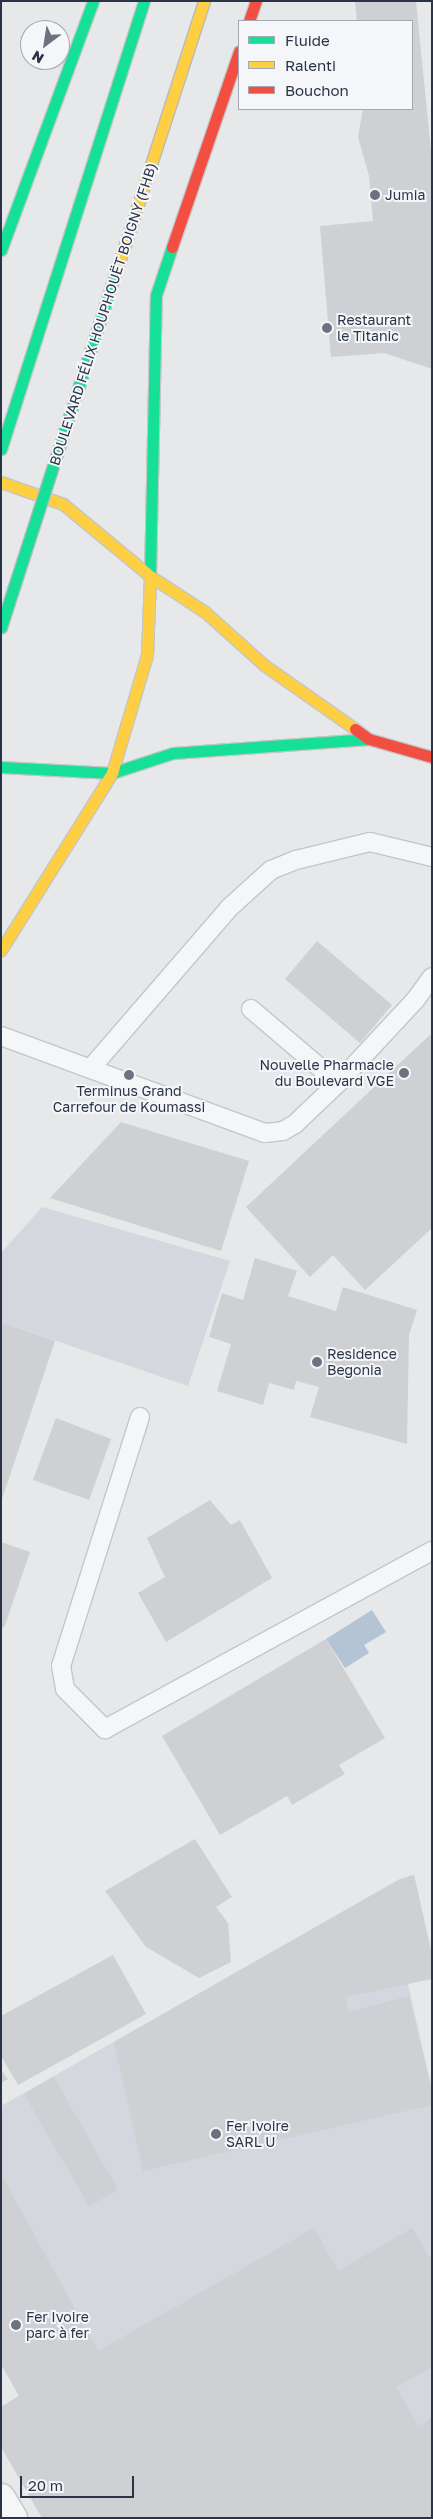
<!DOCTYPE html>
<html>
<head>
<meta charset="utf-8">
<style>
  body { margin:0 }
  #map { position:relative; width:433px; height:2519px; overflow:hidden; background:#e6e8ea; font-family:"Golos Text",sans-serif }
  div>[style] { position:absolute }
  .built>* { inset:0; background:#d4d7dd }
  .water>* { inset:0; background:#b4c4d5 }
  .building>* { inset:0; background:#ced0d3 }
  .roads { filter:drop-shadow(1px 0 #c4c6c8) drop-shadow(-1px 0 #c4c6c8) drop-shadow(0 1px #c4c6c8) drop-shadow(0 -1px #c4c6c8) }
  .lane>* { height:18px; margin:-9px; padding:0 9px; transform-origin:9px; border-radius:9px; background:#f5f6f7 }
  .street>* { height:28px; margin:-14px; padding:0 14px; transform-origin:14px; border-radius:14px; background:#f5f6f7 }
  .fast>* { height:11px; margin:-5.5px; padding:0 5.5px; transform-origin:5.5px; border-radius:5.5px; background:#16e098 }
  .slow>* { height:11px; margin:-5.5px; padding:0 5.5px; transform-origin:5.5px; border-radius:5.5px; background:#ffcf43 }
  .jam>* { height:11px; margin:-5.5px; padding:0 5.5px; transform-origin:5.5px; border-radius:5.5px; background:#f24e42 }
  .bridges { filter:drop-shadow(1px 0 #b8bbbf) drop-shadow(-1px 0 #b8bbbf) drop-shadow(0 1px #b8bbbf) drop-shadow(0 -1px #b8bbbf) }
  .fast-bridge>* { height:11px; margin:-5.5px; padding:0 5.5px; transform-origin:5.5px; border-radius:5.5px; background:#16e098 }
  .slow-bridge>* { height:11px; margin:-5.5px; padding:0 5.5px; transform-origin:5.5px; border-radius:5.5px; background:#ffcf43 }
  .dots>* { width:14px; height:14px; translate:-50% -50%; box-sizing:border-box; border:2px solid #f4f6f9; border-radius:50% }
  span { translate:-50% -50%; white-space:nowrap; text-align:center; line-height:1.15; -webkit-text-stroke:4px #f4f6f9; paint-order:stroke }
  .poi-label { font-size:14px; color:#2b3445 }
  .left { translate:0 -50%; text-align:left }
  .right { translate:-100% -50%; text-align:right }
  .street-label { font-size:14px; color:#2b3445 }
  .frame { position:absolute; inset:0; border:2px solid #2b3445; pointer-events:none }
  .legend { position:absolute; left:238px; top:20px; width:175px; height:90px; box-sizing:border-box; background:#f4f6f9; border:1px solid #a4a8b1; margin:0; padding:6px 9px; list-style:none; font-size:15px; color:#2b3445 }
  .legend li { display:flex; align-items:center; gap:10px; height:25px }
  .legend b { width:25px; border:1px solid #a4a8b1 }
  .north { position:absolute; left:20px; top:20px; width:50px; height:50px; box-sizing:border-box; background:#f4f6f9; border:1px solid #a4a8b1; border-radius:50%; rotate:211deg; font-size:14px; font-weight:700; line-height:20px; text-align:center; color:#2b3445 }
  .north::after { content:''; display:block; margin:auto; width:18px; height:22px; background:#6c737f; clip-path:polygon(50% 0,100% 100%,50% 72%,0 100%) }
  .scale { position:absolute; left:20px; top:2476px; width:114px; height:22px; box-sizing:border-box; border:2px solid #2b3445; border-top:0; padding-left:6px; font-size:15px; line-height:18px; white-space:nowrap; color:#2b3445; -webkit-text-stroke:4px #f4f6f9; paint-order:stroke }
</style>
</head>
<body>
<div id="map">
  <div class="built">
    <i style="clip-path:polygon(42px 1207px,230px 1261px,188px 1386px,1px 1322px,1px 1253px)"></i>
    <i style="clip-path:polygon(414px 1875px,432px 1955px,408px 1984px,432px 2090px,432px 2518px,1px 2447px,1px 2407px,19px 2396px,1px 2364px,1px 2106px,400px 1879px)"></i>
  </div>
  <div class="water">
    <i style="clip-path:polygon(372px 1610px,386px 1632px,364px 1645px,369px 1653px,345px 1668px,326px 1639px)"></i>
  </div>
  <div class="building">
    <i style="clip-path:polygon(355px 1px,416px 1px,432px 161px,432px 369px,384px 353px,331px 357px,320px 226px,373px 221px,369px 176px,358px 137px,363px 109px,412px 109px,412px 21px,357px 21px)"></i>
    <i style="clip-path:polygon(317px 941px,392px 1005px,360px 1043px,285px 979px)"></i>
    <i style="clip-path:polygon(432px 1033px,432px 1228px,365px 1290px,333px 1255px,310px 1277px,246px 1207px)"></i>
    <i style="clip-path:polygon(121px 1122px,249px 1161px,221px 1251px,50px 1198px)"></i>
    <i style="clip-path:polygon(255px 1258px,297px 1271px,288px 1296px,336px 1311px,343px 1287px,417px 1310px,409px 1335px,407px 1444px,310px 1417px,319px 1387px,296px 1381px,294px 1390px,269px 1383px,263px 1405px,217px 1391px,231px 1344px,209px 1337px,222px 1293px,243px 1300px)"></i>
    <i style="clip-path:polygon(1px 1322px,55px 1341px,2px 1499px,1px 1499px)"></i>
    <i style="clip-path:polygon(56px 1418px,111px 1439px,89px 1500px,33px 1480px)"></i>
    <i style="clip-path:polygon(210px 1500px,231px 1525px,240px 1520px,272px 1578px,166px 1642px,138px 1593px,165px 1577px,147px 1538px)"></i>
    <i style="clip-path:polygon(1px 1542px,30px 1552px,4px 1628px,1px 1627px)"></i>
    <i style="clip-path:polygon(326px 1639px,385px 1738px,339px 1765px,345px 1774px,292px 1805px,287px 1796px,220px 1835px,162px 1736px)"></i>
    <i style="clip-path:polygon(195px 1839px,232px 1897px,216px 1907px,228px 1923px,231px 1962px,199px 1978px,146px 1947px,105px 1891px)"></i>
    <i style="clip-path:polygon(414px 1875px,432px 1955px,432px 1979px,346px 1997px,349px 2012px,409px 1996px,432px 2090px,432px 2105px,143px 2171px,114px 2042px,400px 1879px)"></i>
    <i style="clip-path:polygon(113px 1955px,146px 2014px,18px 2085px,1px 2056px,1px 2016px)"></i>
    <i style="clip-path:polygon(1px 2070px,8px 2079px,1px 2083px)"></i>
    <i style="clip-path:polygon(54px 2077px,118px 2190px,89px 2206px,24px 2094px)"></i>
    <i style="clip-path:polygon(1px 2174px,98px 2351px,314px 2228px,338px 2271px,412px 2228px,432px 2261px,432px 2367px,396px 2387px,418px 2426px,432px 2418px,432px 2518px,42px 2518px,1px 2447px,1px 2407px,19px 2396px,1px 2364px)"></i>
  </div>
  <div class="roads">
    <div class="lane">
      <i style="left:251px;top:1009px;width:114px;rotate:40.4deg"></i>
      <i style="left:1px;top:1036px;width:281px;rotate:20.2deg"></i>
      <i style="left:265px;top:1133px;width:18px;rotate:-6deg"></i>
      <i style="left:283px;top:1131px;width:14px;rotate:-30deg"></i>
      <i style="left:295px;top:1124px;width:59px;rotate:-43.6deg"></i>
      <i style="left:338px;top:1083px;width:115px;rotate:-47.1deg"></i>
      <i style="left:416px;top:999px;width:27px;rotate:-54deg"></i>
      <i style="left:91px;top:1068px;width:211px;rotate:-49.2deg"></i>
      <i style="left:229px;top:908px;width:57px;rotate:-42.1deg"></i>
      <i style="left:271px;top:870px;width:27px;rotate:-22deg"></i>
      <i style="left:296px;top:860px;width:76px;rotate:-13.7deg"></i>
      <i style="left:370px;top:842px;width:64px;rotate:13.6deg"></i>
      <i style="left:140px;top:1417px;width:261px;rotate:107.6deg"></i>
      <i style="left:61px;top:1666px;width:23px;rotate:80deg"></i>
      <i style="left:65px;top:1689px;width:57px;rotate:45deg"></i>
      <i style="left:105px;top:1729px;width:372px;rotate:-28.6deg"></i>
    </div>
    <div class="street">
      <i style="left:1px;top:2498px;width:23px;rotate:59deg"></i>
    </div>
    <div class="fast">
      <i style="left:1px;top:250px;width:265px;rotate:-69.7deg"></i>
      <i style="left:1px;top:449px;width:470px;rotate:-72.3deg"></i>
      <i style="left:150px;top:576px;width:281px;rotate:-88.8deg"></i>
      <i style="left:156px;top:295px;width:51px;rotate:-71.6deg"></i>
      <i style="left:1px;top:767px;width:111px;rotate:3.1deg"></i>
      <i style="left:112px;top:773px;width:64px;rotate:-18.2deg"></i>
      <i style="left:173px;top:753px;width:196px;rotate:-4.1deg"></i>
    </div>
    <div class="slow">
      <i style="left:1px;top:482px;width:66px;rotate:19.5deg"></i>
      <i style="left:63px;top:504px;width:113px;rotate:39.6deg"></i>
      <i style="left:150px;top:576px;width:66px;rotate:33.2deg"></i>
      <i style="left:205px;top:612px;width:79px;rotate:41.9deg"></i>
      <i style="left:264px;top:665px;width:111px;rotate:35.1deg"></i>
      <i style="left:112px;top:773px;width:123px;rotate:-73.5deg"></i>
      <i style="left:147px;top:655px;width:79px;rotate:-87.8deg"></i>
      <i style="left:1px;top:950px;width:209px;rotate:-57.9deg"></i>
    </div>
    <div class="jam">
      <i style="left:249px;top:21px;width:21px;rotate:-71deg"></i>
      <i style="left:172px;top:247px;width:207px;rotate:-71.1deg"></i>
      <i style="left:355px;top:729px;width:17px;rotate:36deg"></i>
      <i style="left:369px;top:739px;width:66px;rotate:15.9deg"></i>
    </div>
  </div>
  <div class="bridges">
    <div class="fast-bridge">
      <i style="left:1px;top:627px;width:373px;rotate:-72.1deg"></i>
    </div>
    <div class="slow-bridge">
      <i style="left:116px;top:272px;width:285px;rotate:-72deg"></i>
    </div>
  </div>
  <div class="dots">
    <i style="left:375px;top:195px;background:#6c737f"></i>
    <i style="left:327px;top:328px;background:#6c737f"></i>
    <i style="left:404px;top:1073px;background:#6c737f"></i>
    <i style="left:129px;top:1075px;background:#6c737f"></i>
    <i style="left:317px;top:1362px;background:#6c737f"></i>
    <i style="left:216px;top:2134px;background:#6c737f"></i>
    <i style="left:16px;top:2325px;background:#6c737f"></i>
  </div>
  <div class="poi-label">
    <span class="left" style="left:385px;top:195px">Jumia</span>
    <span class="left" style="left:337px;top:328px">Restaurant<br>le Titanic</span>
    <span class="right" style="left:394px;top:1073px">Nouvelle Pharmacie<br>du Boulevard VGE</span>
    <span style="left:129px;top:1099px">Terminus Grand<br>Carrefour de Koumassi</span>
    <span class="left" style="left:327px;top:1362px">Residence<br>Begonia</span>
    <span class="left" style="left:226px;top:2134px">Fer Ivoire<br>SARL U</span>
    <span class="left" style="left:26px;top:2325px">Fer Ivoire<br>parc à fer</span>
  </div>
  <div class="street-label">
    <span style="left:103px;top:314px;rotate:-72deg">BOULEVARD FÉLIX HOUPHOUËT BOIGNY (FHB)</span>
  </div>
  <div class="frame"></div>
  <ul class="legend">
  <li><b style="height:6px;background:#16e098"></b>Fluide</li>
  <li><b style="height:6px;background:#ffcf43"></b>Ralenti</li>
  <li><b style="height:6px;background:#f24e42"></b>Bouchon</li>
  </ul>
  <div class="north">N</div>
  <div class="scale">20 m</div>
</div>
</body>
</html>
